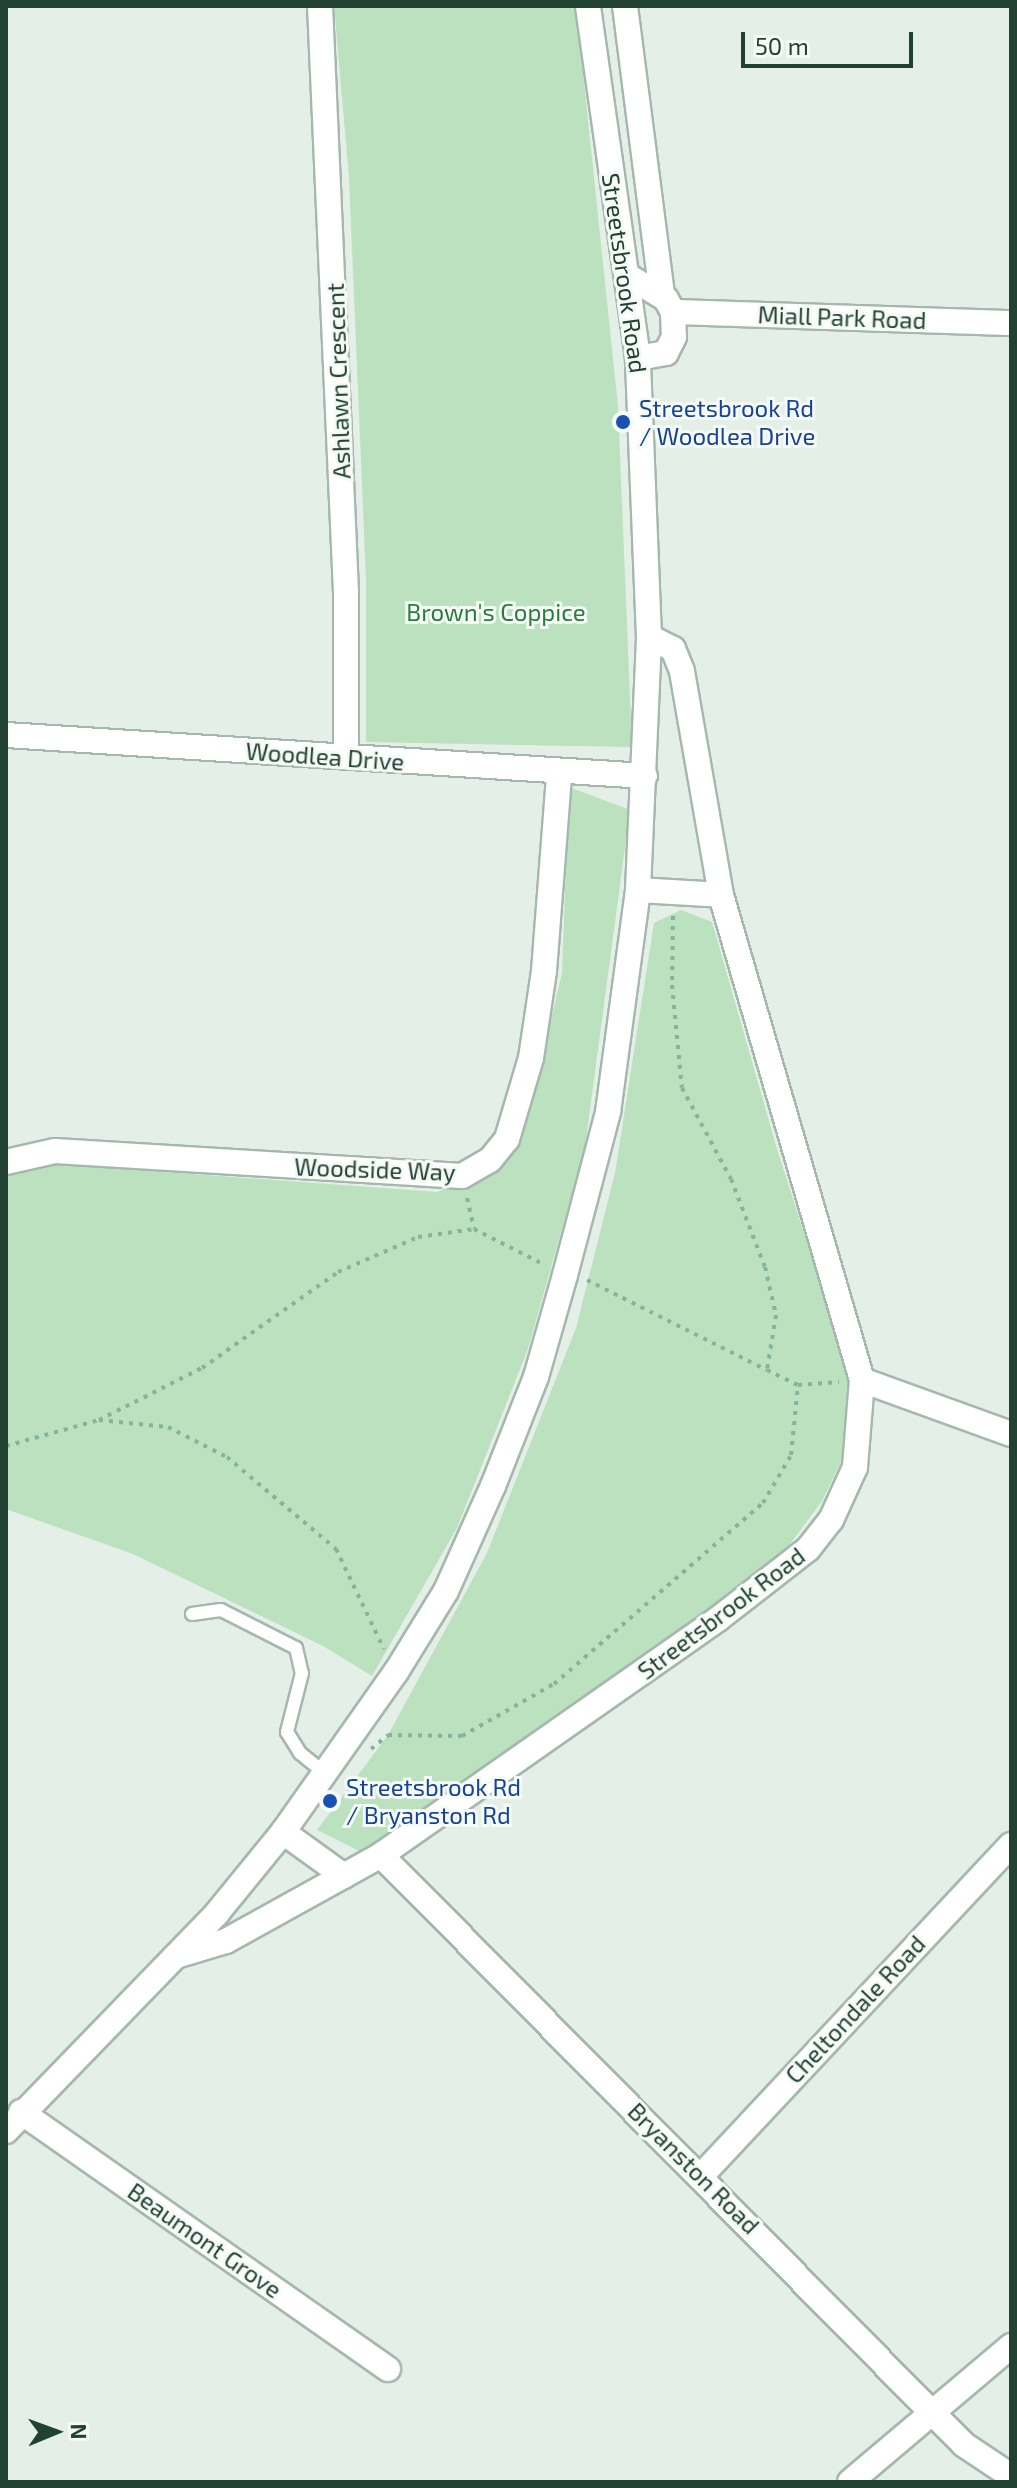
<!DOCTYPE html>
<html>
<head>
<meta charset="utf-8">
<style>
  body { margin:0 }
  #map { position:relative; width:1017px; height:2488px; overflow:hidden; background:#e4efe8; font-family:"Exo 2",sans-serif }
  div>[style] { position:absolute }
  .green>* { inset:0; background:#bbe1be }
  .path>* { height:4px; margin-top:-2px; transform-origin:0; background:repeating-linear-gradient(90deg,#82b59b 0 4px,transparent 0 10px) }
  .roads { filter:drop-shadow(2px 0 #a6b8ae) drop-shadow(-2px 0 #a6b8ae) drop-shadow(0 2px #a6b8ae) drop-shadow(0 -2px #a6b8ae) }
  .lane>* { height:12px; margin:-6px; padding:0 6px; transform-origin:6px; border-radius:6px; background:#fff }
  .street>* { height:24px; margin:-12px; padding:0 12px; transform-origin:12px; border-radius:12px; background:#fff }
  .secondary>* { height:24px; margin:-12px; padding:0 12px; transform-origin:12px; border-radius:12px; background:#fff }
  .dots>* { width:22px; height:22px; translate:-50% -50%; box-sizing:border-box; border:4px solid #f5faf7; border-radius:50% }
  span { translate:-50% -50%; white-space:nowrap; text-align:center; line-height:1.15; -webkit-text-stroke:6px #f5faf7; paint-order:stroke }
  .street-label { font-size:24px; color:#214233 }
  .transit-label { font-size:24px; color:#164399 }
  .left { translate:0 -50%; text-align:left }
  .park-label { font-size:24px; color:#287d39 }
  .frame { position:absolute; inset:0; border:8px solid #214233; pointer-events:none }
  .north { position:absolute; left:16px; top:2392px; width:80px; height:80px; -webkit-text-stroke:6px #f5faf7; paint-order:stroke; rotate:89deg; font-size:22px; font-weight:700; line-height:32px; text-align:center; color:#214233 }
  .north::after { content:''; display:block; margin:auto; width:28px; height:36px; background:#214233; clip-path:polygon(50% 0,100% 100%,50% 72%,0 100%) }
  .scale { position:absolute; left:741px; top:32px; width:172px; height:36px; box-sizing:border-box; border:4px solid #214233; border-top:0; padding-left:10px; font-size:24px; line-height:28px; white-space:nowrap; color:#214233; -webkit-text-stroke:6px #f5faf7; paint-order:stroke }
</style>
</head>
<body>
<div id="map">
  <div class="green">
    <i style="clip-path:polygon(334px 6px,576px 6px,618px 406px,632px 747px,366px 742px,366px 580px,349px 177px)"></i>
    <i style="clip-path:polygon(569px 787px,630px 810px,585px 1147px,528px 1349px,457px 1528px,372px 1676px,323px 1646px,133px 1554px,6px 1509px,6px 1172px,31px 1162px,437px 1192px,495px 1168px,526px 1126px,562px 973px)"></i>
    <i style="clip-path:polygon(681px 910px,712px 922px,777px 1149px,852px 1383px,845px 1453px,822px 1501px,776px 1563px,375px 1848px,359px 1851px,317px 1830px,388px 1735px,487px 1553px,576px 1328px,615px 1173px,654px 923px)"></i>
  </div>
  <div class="path">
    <i style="left:673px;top:916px;width:69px;rotate:90.8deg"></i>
    <i style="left:672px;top:985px;width:103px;rotate:84.5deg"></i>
    <i style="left:682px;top:1088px;width:103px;rotate:61.7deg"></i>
    <i style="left:731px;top:1179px;width:94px;rotate:68.9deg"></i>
    <i style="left:765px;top:1267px;width:49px;rotate:77.1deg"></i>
    <i style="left:776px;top:1315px;width:56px;rotate:99.3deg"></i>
    <i style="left:767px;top:1370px;width:34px;rotate:26deg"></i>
    <i style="left:798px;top:1385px;width:41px;rotate:-4.2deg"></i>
    <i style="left:467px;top:1198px;width:31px;rotate:77deg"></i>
    <i style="left:587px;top:1280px;width:201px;rotate:26.6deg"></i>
    <i style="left:99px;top:1420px;width:115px;rotate:-26.8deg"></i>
    <i style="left:202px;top:1368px;width:166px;rotate:-35.2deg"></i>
    <i style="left:338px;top:1272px;width:87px;rotate:-23.6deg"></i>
    <i style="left:418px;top:1237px;width:57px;rotate:-8.1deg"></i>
    <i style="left:474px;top:1229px;width:80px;rotate:26.9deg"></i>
    <i style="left:6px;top:1446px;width:97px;rotate:-15.6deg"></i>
    <i style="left:99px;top:1420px;width:69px;rotate:5.8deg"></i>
    <i style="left:168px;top:1427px;width:66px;rotate:27deg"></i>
    <i style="left:227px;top:1457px;width:143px;rotate:40.2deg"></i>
    <i style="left:336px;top:1549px;width:111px;rotate:64.4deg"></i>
    <i style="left:371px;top:1749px;width:22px;rotate:-39deg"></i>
    <i style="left:388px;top:1735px;width:74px;rotate:0.8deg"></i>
    <i style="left:462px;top:1736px;width:106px;rotate:-29.5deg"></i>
    <i style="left:554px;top:1684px;width:276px;rotate:-40.9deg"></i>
    <i style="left:763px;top:1503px;width:56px;rotate:-59.7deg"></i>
    <i style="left:791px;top:1455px;width:70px;rotate:-84.3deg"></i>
  </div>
  <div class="roads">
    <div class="lane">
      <i style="left:192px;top:1614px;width:29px;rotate:-8deg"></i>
      <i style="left:221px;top:1610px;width:84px;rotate:26.9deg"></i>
      <i style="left:296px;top:1648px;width:26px;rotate:77deg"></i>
      <i style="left:302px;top:1673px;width:61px;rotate:104.3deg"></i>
      <i style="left:287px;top:1732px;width:25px;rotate:58deg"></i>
      <i style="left:300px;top:1753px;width:32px;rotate:39deg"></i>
    </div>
    <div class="street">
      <i style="left:320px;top:6px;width:587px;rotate:87.46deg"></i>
      <i style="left:346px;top:592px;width:165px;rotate:90deg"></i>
      <i style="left:625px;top:6px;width:292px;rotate:82.7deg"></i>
      <i style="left:628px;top:276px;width:44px;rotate:31.2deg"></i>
      <i style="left:666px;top:299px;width:15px;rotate:62deg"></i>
      <i style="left:673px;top:312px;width:25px;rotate:88deg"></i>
      <i style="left:674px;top:337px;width:18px;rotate:117deg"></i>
      <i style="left:666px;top:353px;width:28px;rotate:170deg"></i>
      <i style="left:673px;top:312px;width:338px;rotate:1.9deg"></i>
      <i style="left:6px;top:735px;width:640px;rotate:3.67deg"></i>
      <i style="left:638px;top:890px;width:83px;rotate:3.4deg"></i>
      <i style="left:6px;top:1162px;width:50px;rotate:-12.7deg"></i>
      <i style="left:55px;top:1151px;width:408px;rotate:3.5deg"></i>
      <i style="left:462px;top:1176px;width:32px;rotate:-30deg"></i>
      <i style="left:490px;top:1160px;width:27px;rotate:-51deg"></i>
      <i style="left:507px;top:1139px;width:84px;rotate:-73.5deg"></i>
      <i style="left:531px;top:1058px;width:88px;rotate:-81.5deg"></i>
      <i style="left:544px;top:971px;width:198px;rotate:-85.6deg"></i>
      <i style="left:862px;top:1380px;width:158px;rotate:19.9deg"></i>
      <i style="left:283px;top:1832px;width:75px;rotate:35.8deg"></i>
      <i style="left:381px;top:1855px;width:828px;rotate:45.34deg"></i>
      <i style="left:963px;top:2444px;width:58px;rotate:33.7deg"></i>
      <i style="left:176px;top:1956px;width:52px;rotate:-16.7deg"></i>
      <i style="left:226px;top:1941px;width:177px;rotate:-29deg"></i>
      <i style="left:381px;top:1855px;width:411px;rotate:-35deg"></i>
      <i style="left:718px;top:1619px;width:114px;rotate:-37.9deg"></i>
      <i style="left:808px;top:1549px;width:37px;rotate:-52deg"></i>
      <i style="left:831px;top:1520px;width:58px;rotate:-65.6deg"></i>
      <i style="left:855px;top:1467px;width:87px;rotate:-85.4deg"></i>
      <i style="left:862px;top:1380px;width:505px;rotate:-106.21deg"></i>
      <i style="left:721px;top:895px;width:227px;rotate:-99.9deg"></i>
      <i style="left:682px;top:671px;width:24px;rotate:-112deg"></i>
      <i style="left:673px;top:649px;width:27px;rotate:-153deg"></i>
      <i style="left:21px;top:2112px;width:448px;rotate:35deg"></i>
      <i style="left:702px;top:2175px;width:452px;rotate:-46.9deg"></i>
      <i style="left:850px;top:2482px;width:211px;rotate:-40.2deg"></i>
    </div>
    <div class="secondary">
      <i style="left:6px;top:2131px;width:303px;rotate:-45.9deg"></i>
      <i style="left:217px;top:1913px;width:104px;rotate:-50.8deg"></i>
      <i style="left:283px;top:1832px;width:196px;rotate:-54.8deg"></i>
      <i style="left:396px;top:1672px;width:95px;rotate:-58.3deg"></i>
      <i style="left:446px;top:1591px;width:115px;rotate:-65.9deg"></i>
      <i style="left:493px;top:1486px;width:117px;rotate:-68.5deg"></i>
      <i style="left:536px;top:1377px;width:106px;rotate:-74.1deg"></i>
      <i style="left:565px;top:1275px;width:169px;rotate:-75.2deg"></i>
      <i style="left:608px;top:1112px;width:224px;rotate:-82.3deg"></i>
      <i style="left:638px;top:890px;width:253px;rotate:-87.5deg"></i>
      <i style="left:649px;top:637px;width:279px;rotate:-92.3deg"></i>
      <i style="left:638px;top:358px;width:356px;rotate:-98.1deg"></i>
    </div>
  </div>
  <div class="dots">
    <i style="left:623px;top:422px;background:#1a4fb4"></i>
    <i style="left:330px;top:1801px;background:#1a4fb4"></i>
  </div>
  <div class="street-label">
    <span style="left:625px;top:273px;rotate:82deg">Streetsbrook Road</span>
    <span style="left:842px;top:317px;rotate:2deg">Miall Park Road</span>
    <span style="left:338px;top:381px;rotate:-92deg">Ashlawn Crescent</span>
    <span style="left:325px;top:756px;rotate:4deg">Woodlea Drive</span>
    <span style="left:375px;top:1169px;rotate:2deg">Woodside Way</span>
    <span style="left:721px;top:1613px;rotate:-37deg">Streetsbrook Road</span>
    <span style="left:855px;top:2009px;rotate:-47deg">Cheltondale Road</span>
    <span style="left:694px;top:2168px;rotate:45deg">Bryanston Road</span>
    <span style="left:205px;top:2240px;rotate:35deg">Beaumont Grove</span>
  </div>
  <div class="transit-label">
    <span class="left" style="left:639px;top:422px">Streetsbrook Rd<br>/ Woodlea Drive</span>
    <span class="left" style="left:346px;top:1801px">Streetsbrook Rd<br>/ Bryanston Rd</span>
  </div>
  <div class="park-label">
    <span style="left:496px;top:612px">Brown's Coppice</span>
  </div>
  <div class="frame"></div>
  <div class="north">N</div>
  <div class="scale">50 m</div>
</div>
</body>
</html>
